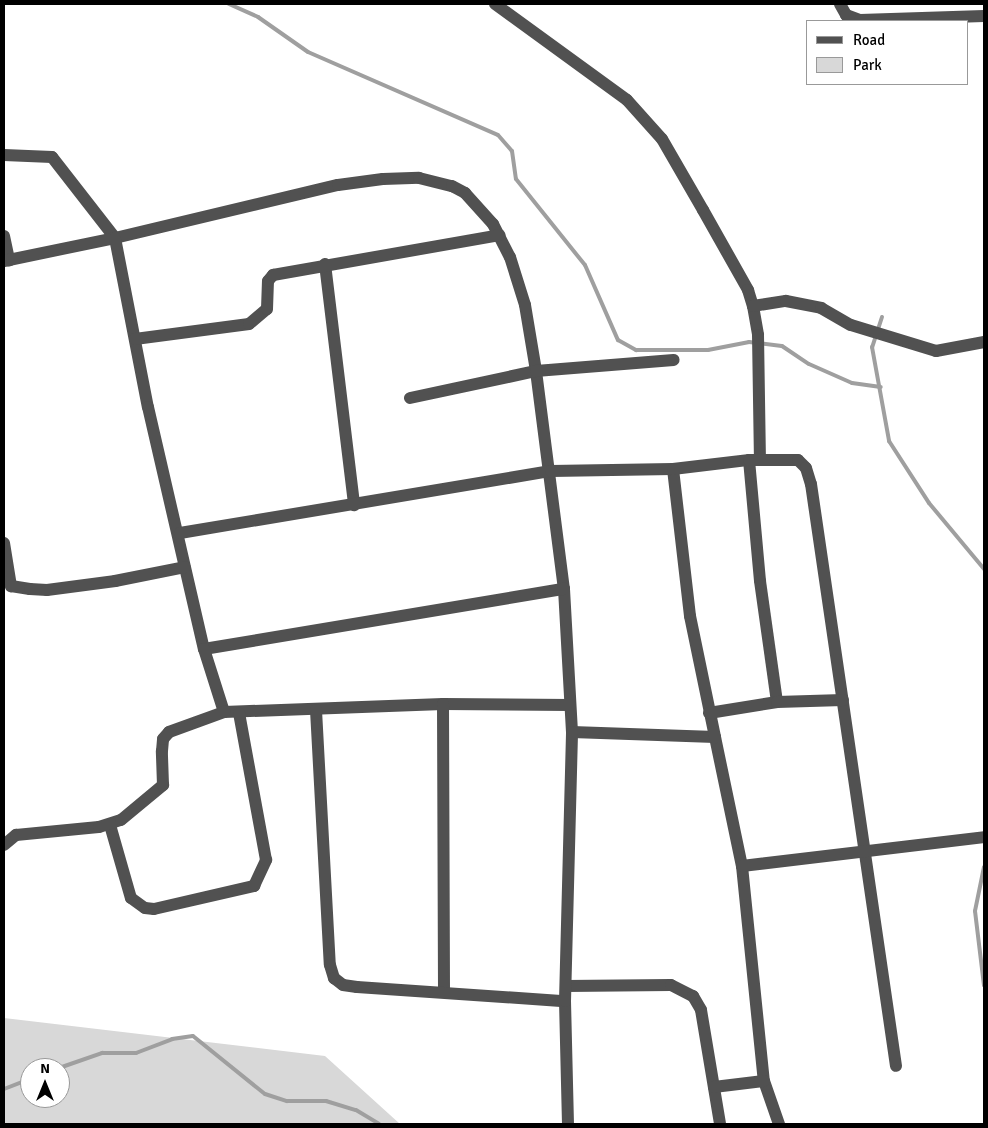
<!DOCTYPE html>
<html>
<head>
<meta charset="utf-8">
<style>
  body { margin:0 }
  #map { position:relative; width:988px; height:1128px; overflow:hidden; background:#fff; font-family:Signika,sans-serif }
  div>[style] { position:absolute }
  .green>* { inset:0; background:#d8d8d8 }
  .stream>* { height:4px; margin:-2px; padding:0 2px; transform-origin:2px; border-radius:2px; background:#9f9f9f }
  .minor>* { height:12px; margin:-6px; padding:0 6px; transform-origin:6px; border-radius:6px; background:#515151 }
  span { translate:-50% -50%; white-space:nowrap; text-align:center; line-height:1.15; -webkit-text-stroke:4px #fff; paint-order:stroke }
  .frame { position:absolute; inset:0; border:5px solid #000; pointer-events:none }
  .legend { position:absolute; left:806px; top:20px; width:162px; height:65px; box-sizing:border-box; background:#fff; border:1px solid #999; margin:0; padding:6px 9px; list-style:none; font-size:15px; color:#000 }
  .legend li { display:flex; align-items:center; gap:10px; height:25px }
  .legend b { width:25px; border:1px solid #999 }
  .north { position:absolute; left:20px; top:1058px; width:50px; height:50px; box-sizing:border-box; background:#fff; border:1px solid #999; border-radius:50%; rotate:0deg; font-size:14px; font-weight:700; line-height:20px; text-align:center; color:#000 }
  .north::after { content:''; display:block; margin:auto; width:18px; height:22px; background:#000; clip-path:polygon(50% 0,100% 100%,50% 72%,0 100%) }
</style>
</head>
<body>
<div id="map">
  <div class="green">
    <i style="clip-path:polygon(evenodd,4px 1018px,325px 1056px,400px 1124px,4px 1124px,4px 1018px,30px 1068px,60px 1068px,60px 1098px,30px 1098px,30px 1068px)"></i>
  </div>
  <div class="stream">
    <i style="left:229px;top:4px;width:32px;rotate:24deg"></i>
    <i style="left:258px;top:17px;width:61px;rotate:35deg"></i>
    <i style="left:308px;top:52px;width:207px;rotate:23.6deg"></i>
    <i style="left:498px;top:135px;width:21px;rotate:49deg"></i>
    <i style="left:512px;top:151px;width:28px;rotate:82deg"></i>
    <i style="left:516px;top:179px;width:110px;rotate:51.3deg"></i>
    <i style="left:585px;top:265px;width:82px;rotate:66.3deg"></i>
    <i style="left:618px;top:340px;width:21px;rotate:29deg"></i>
    <i style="left:636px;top:350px;width:72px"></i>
    <i style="left:708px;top:350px;width:42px;rotate:-11deg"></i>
    <i style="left:749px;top:342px;width:33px;rotate:7deg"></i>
    <i style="left:782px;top:346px;width:32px;rotate:34deg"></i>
    <i style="left:809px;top:364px;width:47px;rotate:23.8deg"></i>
    <i style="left:852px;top:383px;width:29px;rotate:8deg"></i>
    <i style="left:882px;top:317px;width:32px;rotate:108deg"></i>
    <i style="left:872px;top:347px;width:96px;rotate:79.7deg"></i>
    <i style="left:889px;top:441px;width:74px;rotate:57.2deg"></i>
    <i style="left:929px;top:503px;width:86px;rotate:50.2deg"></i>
    <i style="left:984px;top:867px;width:45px;rotate:101.6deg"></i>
    <i style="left:975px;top:911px;width:75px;rotate:83.1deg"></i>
    <i style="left:59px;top:1068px;width:46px;rotate:-19.2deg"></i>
    <i style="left:102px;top:1053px;width:34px"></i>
    <i style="left:136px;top:1053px;width:39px;rotate:-21deg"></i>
    <i style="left:172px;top:1039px;width:21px;rotate:-8deg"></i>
    <i style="left:193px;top:1036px;width:92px;rotate:38.9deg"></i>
    <i style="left:265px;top:1094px;width:23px;rotate:18deg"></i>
    <i style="left:287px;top:1101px;width:39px"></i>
    <i style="left:326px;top:1101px;width:31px;rotate:17deg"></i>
    <i style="left:356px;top:1110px;width:27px;rotate:31deg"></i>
    <i style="left:4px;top:1089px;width:28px;rotate:-21deg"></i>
  </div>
  <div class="minor">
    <i style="left:495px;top:4px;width:163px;rotate:36deg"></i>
    <i style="left:627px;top:100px;width:52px;rotate:48.1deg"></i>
    <i style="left:662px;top:139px;width:82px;rotate:60deg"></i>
    <i style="left:703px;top:210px;width:92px;rotate:60.6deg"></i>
    <i style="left:748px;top:290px;width:17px;rotate:73deg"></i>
    <i style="left:753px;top:306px;width:29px;rotate:80deg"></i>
    <i style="left:758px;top:335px;width:125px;rotate:89.1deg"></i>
    <i style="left:840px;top:4px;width:13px;rotate:61deg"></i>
    <i style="left:846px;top:15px;width:15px;rotate:20deg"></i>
    <i style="left:860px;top:20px;width:124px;rotate:-1.8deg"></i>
    <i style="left:4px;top:155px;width:48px;rotate:2.4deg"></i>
    <i style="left:52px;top:157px;width:103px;rotate:52.1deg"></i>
    <i style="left:115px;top:238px;width:229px;rotate:-13.4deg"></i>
    <i style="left:338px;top:185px;width:45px;rotate:-7.6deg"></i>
    <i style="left:383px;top:179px;width:36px;rotate:-2deg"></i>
    <i style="left:419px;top:178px;width:34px;rotate:14deg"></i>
    <i style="left:452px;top:186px;width:15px;rotate:28deg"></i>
    <i style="left:465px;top:193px;width:42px;rotate:47.9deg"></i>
    <i style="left:493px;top:224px;width:37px;rotate:63deg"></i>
    <i style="left:510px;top:257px;width:50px;rotate:72.6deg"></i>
    <i style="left:525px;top:305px;width:67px;rotate:80.5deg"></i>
    <i style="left:536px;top:371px;width:220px;rotate:82.7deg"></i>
    <i style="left:564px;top:589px;width:143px;rotate:86.8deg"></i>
    <i style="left:572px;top:732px;width:143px;rotate:2deg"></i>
    <i style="left:715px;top:737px;width:132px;rotate:78.2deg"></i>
    <i style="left:742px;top:866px;width:216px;rotate:84.2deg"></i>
    <i style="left:764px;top:1081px;width:46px;rotate:70.8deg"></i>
    <i style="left:4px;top:236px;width:25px;rotate:78deg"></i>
    <i style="left:4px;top:261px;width:113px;rotate:-11.7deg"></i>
    <i style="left:115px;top:238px;width:172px;rotate:79deg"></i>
    <i style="left:148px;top:407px;width:248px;rotate:77deg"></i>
    <i style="left:204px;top:649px;width:365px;rotate:-9.5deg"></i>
    <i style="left:325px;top:264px;width:243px;rotate:83.1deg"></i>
    <i style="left:753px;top:306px;width:33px;rotate:-9deg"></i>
    <i style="left:786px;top:301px;width:36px;rotate:11deg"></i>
    <i style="left:821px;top:308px;width:34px;rotate:30deg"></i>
    <i style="left:851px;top:325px;width:89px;rotate:17deg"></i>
    <i style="left:936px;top:351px;width:49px;rotate:-10.6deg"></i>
    <i style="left:135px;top:339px;width:115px;rotate:-7.5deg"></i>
    <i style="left:249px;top:324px;width:23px;rotate:-40deg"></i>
    <i style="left:267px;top:309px;width:28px;rotate:-88deg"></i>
    <i style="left:268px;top:281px;width:8px;rotate:-50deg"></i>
    <i style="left:273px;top:275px;width:230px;rotate:-10deg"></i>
    <i style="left:410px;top:398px;width:129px;rotate:-12.1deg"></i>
    <i style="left:536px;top:371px;width:138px;rotate:-4.6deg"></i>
    <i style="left:749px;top:460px;width:121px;rotate:84.8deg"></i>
    <i style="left:760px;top:581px;width:122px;rotate:82deg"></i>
    <i style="left:673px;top:469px;width:148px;rotate:83.4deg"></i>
    <i style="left:690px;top:616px;width:124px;rotate:78.3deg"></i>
    <i style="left:180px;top:533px;width:376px;rotate:-9.5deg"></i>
    <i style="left:551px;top:471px;width:122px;rotate:-0.9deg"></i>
    <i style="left:673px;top:469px;width:77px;rotate:-6.8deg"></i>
    <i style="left:749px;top:460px;width:49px"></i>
    <i style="left:798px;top:460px;width:11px;rotate:45deg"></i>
    <i style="left:806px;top:468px;width:17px;rotate:73deg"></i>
    <i style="left:811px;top:484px;width:588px;rotate:81.69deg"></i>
    <i style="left:4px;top:543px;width:44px;rotate:80.8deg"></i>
    <i style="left:11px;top:586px;width:19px;rotate:9deg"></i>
    <i style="left:30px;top:589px;width:17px;rotate:3deg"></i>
    <i style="left:47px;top:590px;width:69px;rotate:-7.5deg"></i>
    <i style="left:115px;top:581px;width:71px;rotate:-11.3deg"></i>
    <i style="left:204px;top:649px;width:66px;rotate:72.4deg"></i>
    <i style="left:224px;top:712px;width:219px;rotate:-2.1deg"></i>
    <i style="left:443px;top:704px;width:127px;rotate:0.5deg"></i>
    <i style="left:443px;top:704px;width:287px;rotate:89.8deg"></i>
    <i style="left:316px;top:710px;width:255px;rotate:86.9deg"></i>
    <i style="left:330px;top:965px;width:14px;rotate:73deg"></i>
    <i style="left:334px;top:978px;width:11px;rotate:38deg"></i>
    <i style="left:343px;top:985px;width:14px;rotate:8deg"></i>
    <i style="left:357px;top:987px;width:208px;rotate:3.9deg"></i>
    <i style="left:709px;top:713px;width:69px;rotate:-9.2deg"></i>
    <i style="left:777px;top:702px;width:66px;rotate:-1.7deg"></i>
    <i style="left:110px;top:825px;width:76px;rotate:74deg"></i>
    <i style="left:131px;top:898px;width:17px;rotate:36deg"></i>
    <i style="left:145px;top:908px;width:9px;rotate:6deg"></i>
    <i style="left:154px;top:909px;width:103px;rotate:-13deg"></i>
    <i style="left:254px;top:886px;width:29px;rotate:-65deg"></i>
    <i style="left:266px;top:860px;width:149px;rotate:-100.4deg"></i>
    <i style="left:4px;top:845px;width:16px;rotate:-40deg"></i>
    <i style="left:16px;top:835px;width:83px;rotate:-5.5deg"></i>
    <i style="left:99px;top:827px;width:23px;rotate:-18deg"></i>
    <i style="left:121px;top:820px;width:55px;rotate:-39.8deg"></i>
    <i style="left:163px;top:785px;width:34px;rotate:-92deg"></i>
    <i style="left:162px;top:751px;width:12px;rotate:-85deg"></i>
    <i style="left:163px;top:739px;width:9px;rotate:-49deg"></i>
    <i style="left:169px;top:732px;width:59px;rotate:-20deg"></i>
    <i style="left:742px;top:866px;width:244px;rotate:-6.8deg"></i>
    <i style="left:566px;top:986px;width:105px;rotate:-0.5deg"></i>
    <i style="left:671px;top:985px;width:25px;rotate:27deg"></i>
    <i style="left:693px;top:996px;width:16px;rotate:60deg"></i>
    <i style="left:701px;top:1010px;width:116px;rotate:80.5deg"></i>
    <i style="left:714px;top:1087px;width:50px;rotate:-6.8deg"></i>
    <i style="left:568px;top:1124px;width:123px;rotate:-91.4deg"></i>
    <i style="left:565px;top:1001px;width:269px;rotate:-88.5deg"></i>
  </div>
  <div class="frame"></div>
  <ul class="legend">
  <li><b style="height:6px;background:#515151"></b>Road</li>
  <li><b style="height:14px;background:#d8d8d8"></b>Park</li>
  </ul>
  <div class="north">N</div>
</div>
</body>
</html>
